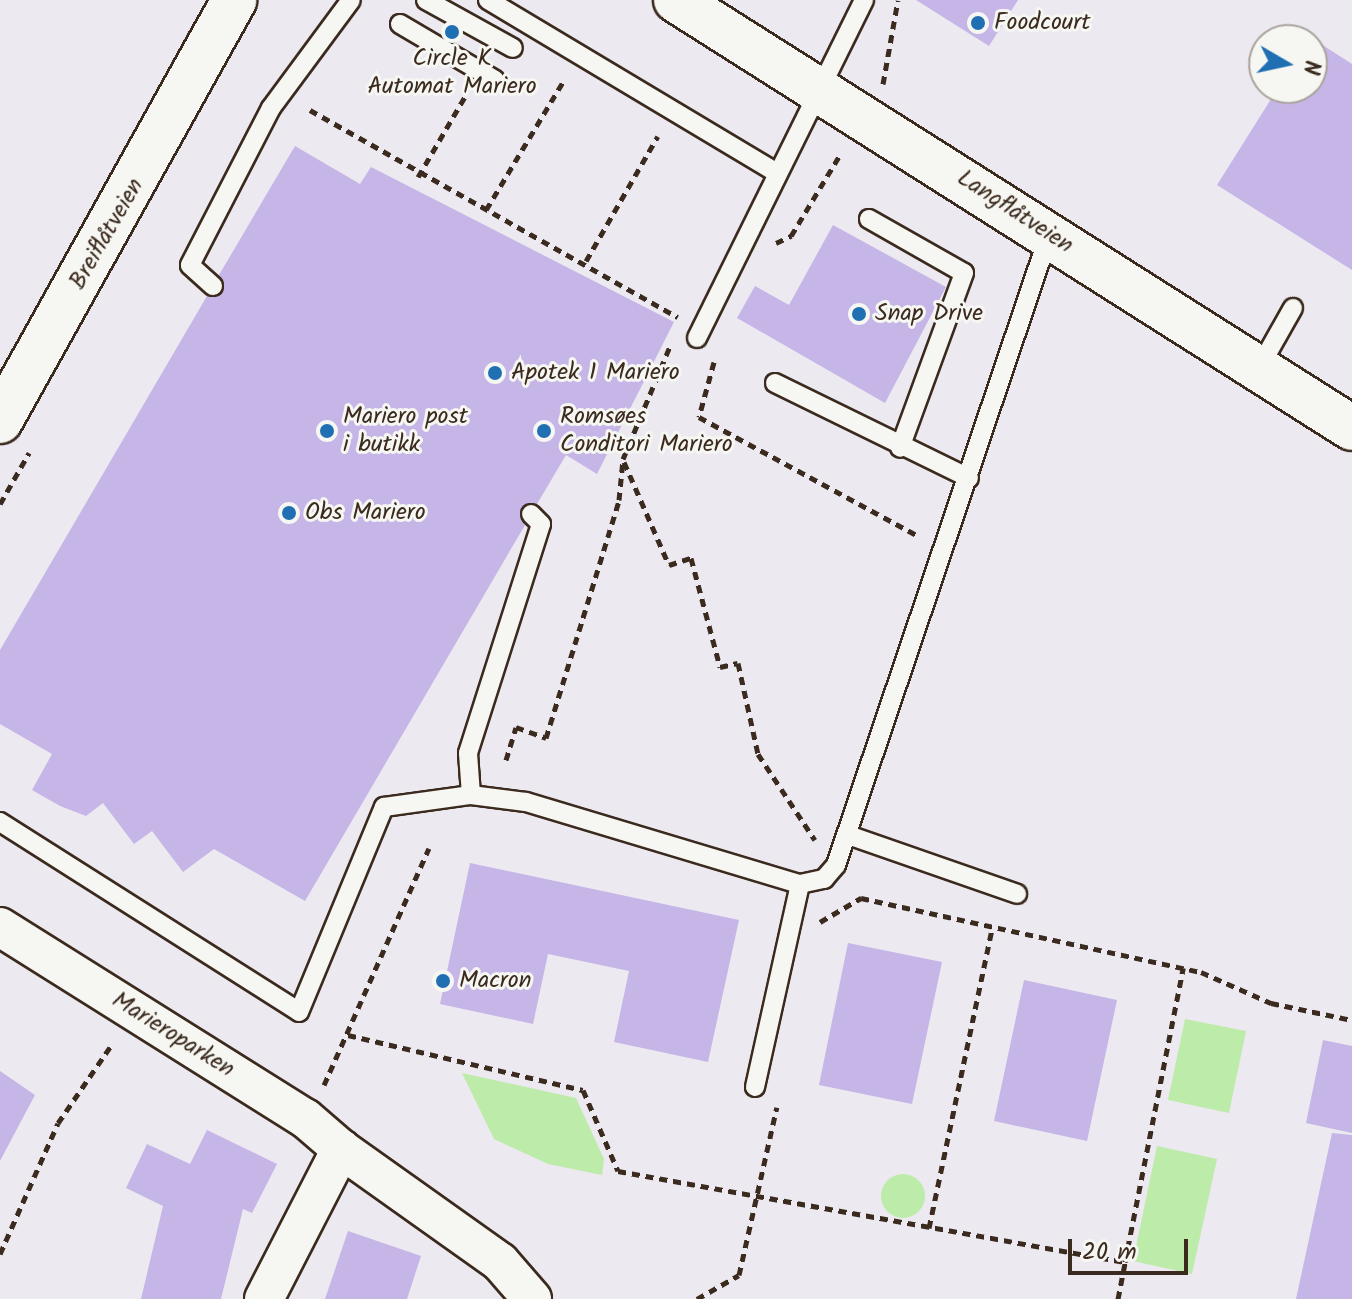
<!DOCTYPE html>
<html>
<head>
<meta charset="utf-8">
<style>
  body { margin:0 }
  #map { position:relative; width:1352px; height:1299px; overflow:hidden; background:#ece9f0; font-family:Kalam,sans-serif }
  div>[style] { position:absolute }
  .green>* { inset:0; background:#bdeba9 }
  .round { border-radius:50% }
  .building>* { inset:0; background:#c5b6e7 }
  .path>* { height:5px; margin-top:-2.5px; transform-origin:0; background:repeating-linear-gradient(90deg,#3b2a1e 0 8px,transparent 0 14px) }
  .roads { filter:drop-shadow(2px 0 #3b2a1e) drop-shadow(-2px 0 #3b2a1e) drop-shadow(0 2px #3b2a1e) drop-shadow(0 -2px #3b2a1e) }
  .service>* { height:18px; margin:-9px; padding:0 9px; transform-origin:9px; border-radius:9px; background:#f6f6f2 }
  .minor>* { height:38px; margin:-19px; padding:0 19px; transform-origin:19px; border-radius:19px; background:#f6f6f2 }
  .tertiary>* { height:44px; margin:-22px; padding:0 22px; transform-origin:22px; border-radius:22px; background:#f6f6f2 }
  .dots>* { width:22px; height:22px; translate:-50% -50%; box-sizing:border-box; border:4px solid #f6f6f2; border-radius:50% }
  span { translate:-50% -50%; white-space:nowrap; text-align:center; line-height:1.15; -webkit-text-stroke:6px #f6f6f2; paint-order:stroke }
  .poi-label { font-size:24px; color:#3b2a1e }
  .left { translate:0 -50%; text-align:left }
  .street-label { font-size:24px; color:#3b2a1e }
  .north { position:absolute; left:1248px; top:24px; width:80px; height:80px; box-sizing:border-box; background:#f6f6f2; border:2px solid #aba49d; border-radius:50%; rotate:99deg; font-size:22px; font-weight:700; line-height:32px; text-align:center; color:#3b2a1e }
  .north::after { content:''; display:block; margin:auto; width:28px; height:36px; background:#1f6fb2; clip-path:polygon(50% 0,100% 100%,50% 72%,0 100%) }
  .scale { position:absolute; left:1068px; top:1239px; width:120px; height:36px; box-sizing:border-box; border:4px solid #3b2a1e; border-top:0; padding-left:10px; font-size:24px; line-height:28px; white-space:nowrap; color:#3b2a1e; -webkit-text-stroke:6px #f6f6f2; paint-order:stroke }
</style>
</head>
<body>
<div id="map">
  <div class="green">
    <i style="clip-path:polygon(1185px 1019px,1246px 1031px,1229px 1113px,1168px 1100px)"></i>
    <i style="clip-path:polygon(462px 1073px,576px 1098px,604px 1159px,602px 1175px,548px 1164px,494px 1139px)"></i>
    <i style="clip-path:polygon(1157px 1146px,1217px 1159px,1192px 1274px,1133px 1261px)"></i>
    <i class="round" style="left:881px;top:1174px;width:44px;height:44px"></i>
  </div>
  <div class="building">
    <i style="clip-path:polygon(916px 0,1018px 0,989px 46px)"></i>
    <i style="clip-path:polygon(1310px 37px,1352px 64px,1352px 270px,1217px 185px,1278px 88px,1312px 88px)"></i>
    <i style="clip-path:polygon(295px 146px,360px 184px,371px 167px,674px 322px,597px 474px,566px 455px,537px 504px,522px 506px,525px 525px,305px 901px,214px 849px,183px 872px,152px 831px,134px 844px,103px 803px,86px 816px,60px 806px,32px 790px,52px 754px,0 724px,0 650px,207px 296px,222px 293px,219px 275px)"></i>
    <i style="clip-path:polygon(833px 225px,946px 287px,885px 403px,737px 318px,755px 286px,789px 305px)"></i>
    <i style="clip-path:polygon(470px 863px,739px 920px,708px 1062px,614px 1042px,629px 971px,548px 954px,533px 1024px,440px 1004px)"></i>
    <i style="clip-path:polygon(848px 943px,942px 962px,912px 1104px,819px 1085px)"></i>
    <i style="clip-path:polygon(1024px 980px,1117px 1000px,1087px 1141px,994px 1121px)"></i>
    <i style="clip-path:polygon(1323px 1040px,1352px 1046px,1352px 1133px,1306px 1123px)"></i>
    <i style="clip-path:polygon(0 1071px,35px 1095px,0 1161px)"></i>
    <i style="clip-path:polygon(207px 1130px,277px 1164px,252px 1213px,243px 1209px,221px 1299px,141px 1299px,163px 1206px,126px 1188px,147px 1144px,190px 1164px)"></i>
    <i style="clip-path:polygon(1332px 1133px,1352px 1135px,1352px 1299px,1296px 1299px)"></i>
    <i style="clip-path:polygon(348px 1231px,421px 1256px,407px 1299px,325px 1299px)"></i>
  </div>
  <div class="path">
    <i style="left:883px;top:84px;width:85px;rotate:-79.9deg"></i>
    <i style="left:310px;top:110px;width:422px;rotate:29.4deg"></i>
    <i style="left:418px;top:177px;width:95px;rotate:-59.7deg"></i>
    <i style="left:486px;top:210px;width:152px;rotate:-59deg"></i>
    <i style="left:776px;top:243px;width:17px;rotate:-25deg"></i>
    <i style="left:791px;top:236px;width:97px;rotate:-58.9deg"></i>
    <i style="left:586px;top:261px;width:144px;rotate:-60.1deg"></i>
    <i style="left:714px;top:362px;width:57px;rotate:105.3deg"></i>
    <i style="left:699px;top:417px;width:249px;rotate:28.5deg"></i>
    <i style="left:624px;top:462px;width:112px;rotate:66.4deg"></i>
    <i style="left:669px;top:565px;width:23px;rotate:-18deg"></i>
    <i style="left:691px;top:558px;width:113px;rotate:75.1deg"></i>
    <i style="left:720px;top:667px;width:18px;rotate:-13deg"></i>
    <i style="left:738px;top:663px;width:93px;rotate:77.6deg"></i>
    <i style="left:758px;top:754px;width:103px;rotate:56.5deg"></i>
    <i style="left:0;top:504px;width:59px;rotate:-60.4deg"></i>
    <i style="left:506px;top:760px;width:34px;rotate:-73deg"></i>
    <i style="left:516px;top:727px;width:32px;rotate:20deg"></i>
    <i style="left:546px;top:738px;width:249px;rotate:-72.9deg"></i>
    <i style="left:619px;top:500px;width:41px;rotate:-84.4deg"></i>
    <i style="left:623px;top:459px;width:122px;rotate:-67.4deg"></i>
    <i style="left:820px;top:922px;width:48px;rotate:-30.3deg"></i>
    <i style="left:861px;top:898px;width:348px;rotate:12.3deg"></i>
    <i style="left:1201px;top:972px;width:77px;rotate:23.9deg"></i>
    <i style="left:1271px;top:1003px;width:83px;rotate:11.9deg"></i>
    <i style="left:348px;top:1035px;width:241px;rotate:13.2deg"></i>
    <i style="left:583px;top:1090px;width:88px;rotate:66.6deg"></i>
    <i style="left:618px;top:1171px;width:515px;rotate:10.18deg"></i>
    <i style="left:1125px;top:1262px;width:300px;rotate:-78.8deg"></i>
    <i style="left:324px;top:1085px;width:259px;rotate:-66.1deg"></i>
    <i style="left:929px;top:1228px;width:305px;rotate:-78.1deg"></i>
    <i style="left:0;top:1254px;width:143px;rotate:-66.1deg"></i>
    <i style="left:58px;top:1123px;width:96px;rotate:-55.6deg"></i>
    <i style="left:697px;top:1299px;width:48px;rotate:-29.7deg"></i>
    <i style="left:739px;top:1275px;width:172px;rotate:-77.3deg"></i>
    <i style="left:1118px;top:1299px;width:38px;rotate:-79deg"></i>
  </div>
  <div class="roads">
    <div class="service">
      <i style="left:426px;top:0;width:99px;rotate:28.9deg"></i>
      <i style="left:488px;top:0;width:335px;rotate:30.9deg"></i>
      <i style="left:400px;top:24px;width:110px;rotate:30.5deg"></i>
      <i style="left:869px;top:219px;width:109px;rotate:29.6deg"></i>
      <i style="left:964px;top:273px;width:186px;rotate:110.1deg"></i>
      <i style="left:213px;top:286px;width:31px;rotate:-138deg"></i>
      <i style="left:190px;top:265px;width:177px;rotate:-62.7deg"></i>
      <i style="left:271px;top:108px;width:134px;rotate:-53.5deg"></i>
      <i style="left:697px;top:338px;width:377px;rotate:-63.7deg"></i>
      <i style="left:1259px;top:368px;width:69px;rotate:-60.5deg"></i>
      <i style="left:775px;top:383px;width:216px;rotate:26.1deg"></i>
      <i style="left:471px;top:795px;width:42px;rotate:-94.1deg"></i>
      <i style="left:468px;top:753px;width:240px;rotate:-72.3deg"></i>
      <i style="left:541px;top:524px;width:14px;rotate:-135deg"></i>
      <i style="left:0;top:822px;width:354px;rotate:32.4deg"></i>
      <i style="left:299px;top:1012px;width:222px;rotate:-67.5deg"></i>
      <i style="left:384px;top:807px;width:88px;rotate:-7.9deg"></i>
      <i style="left:471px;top:795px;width:55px;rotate:7.3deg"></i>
      <i style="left:526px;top:802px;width:286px;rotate:16.7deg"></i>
      <i style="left:848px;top:835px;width:179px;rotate:19.2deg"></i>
      <i style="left:755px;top:1087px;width:208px;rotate:-77.5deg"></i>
      <i style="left:800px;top:884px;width:25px;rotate:-12deg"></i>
      <i style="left:824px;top:879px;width:18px;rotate:-49deg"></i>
      <i style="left:836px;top:865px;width:665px;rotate:-71.32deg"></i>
    </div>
    <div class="minor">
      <i style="left:0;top:927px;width:360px;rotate:32.1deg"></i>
      <i style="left:305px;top:1118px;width:48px;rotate:40.7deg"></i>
      <i style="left:264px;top:1299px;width:169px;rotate:-62.8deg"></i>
      <i style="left:341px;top:1149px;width:195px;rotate:35.4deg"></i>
      <i style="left:500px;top:1262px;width:49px;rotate:49.1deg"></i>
    </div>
    <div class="tertiary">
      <i style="left:676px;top:0;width:800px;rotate:32.34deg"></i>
      <i style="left:0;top:421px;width:482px;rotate:-60.9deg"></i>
    </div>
  </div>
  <div class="dots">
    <i style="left:978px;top:23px;background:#1f6fb2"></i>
    <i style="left:452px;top:32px;background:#1f6fb2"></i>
    <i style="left:859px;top:314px;background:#1f6fb2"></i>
    <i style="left:495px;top:373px;background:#1f6fb2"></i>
    <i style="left:327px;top:431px;background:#1f6fb2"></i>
    <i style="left:544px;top:431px;background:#1f6fb2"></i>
    <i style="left:289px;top:513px;background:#1f6fb2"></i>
    <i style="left:443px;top:981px;background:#1f6fb2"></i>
  </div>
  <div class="poi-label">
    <span class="left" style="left:994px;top:23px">Foodcourt</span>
    <span style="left:452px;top:73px">Circle K<br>Automat Mariero</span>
    <span class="left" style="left:875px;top:314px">Snap Drive</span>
    <span class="left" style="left:511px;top:373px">Apotek 1 Mariero</span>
    <span class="left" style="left:343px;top:431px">Mariero post<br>i butikk</span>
    <span class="left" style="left:560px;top:431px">Romsøes<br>Conditori Mariero</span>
    <span class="left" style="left:305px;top:513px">Obs Mariero</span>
    <span class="left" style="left:459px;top:981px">Macron</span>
  </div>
  <div class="street-label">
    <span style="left:1015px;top:212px;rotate:33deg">Langflåtveien</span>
    <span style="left:107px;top:234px;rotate:-60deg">Breiflåtveien</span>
    <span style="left:173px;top:1035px;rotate:32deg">Marieroparken</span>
  </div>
  <div class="north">N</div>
  <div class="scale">20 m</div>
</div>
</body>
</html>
